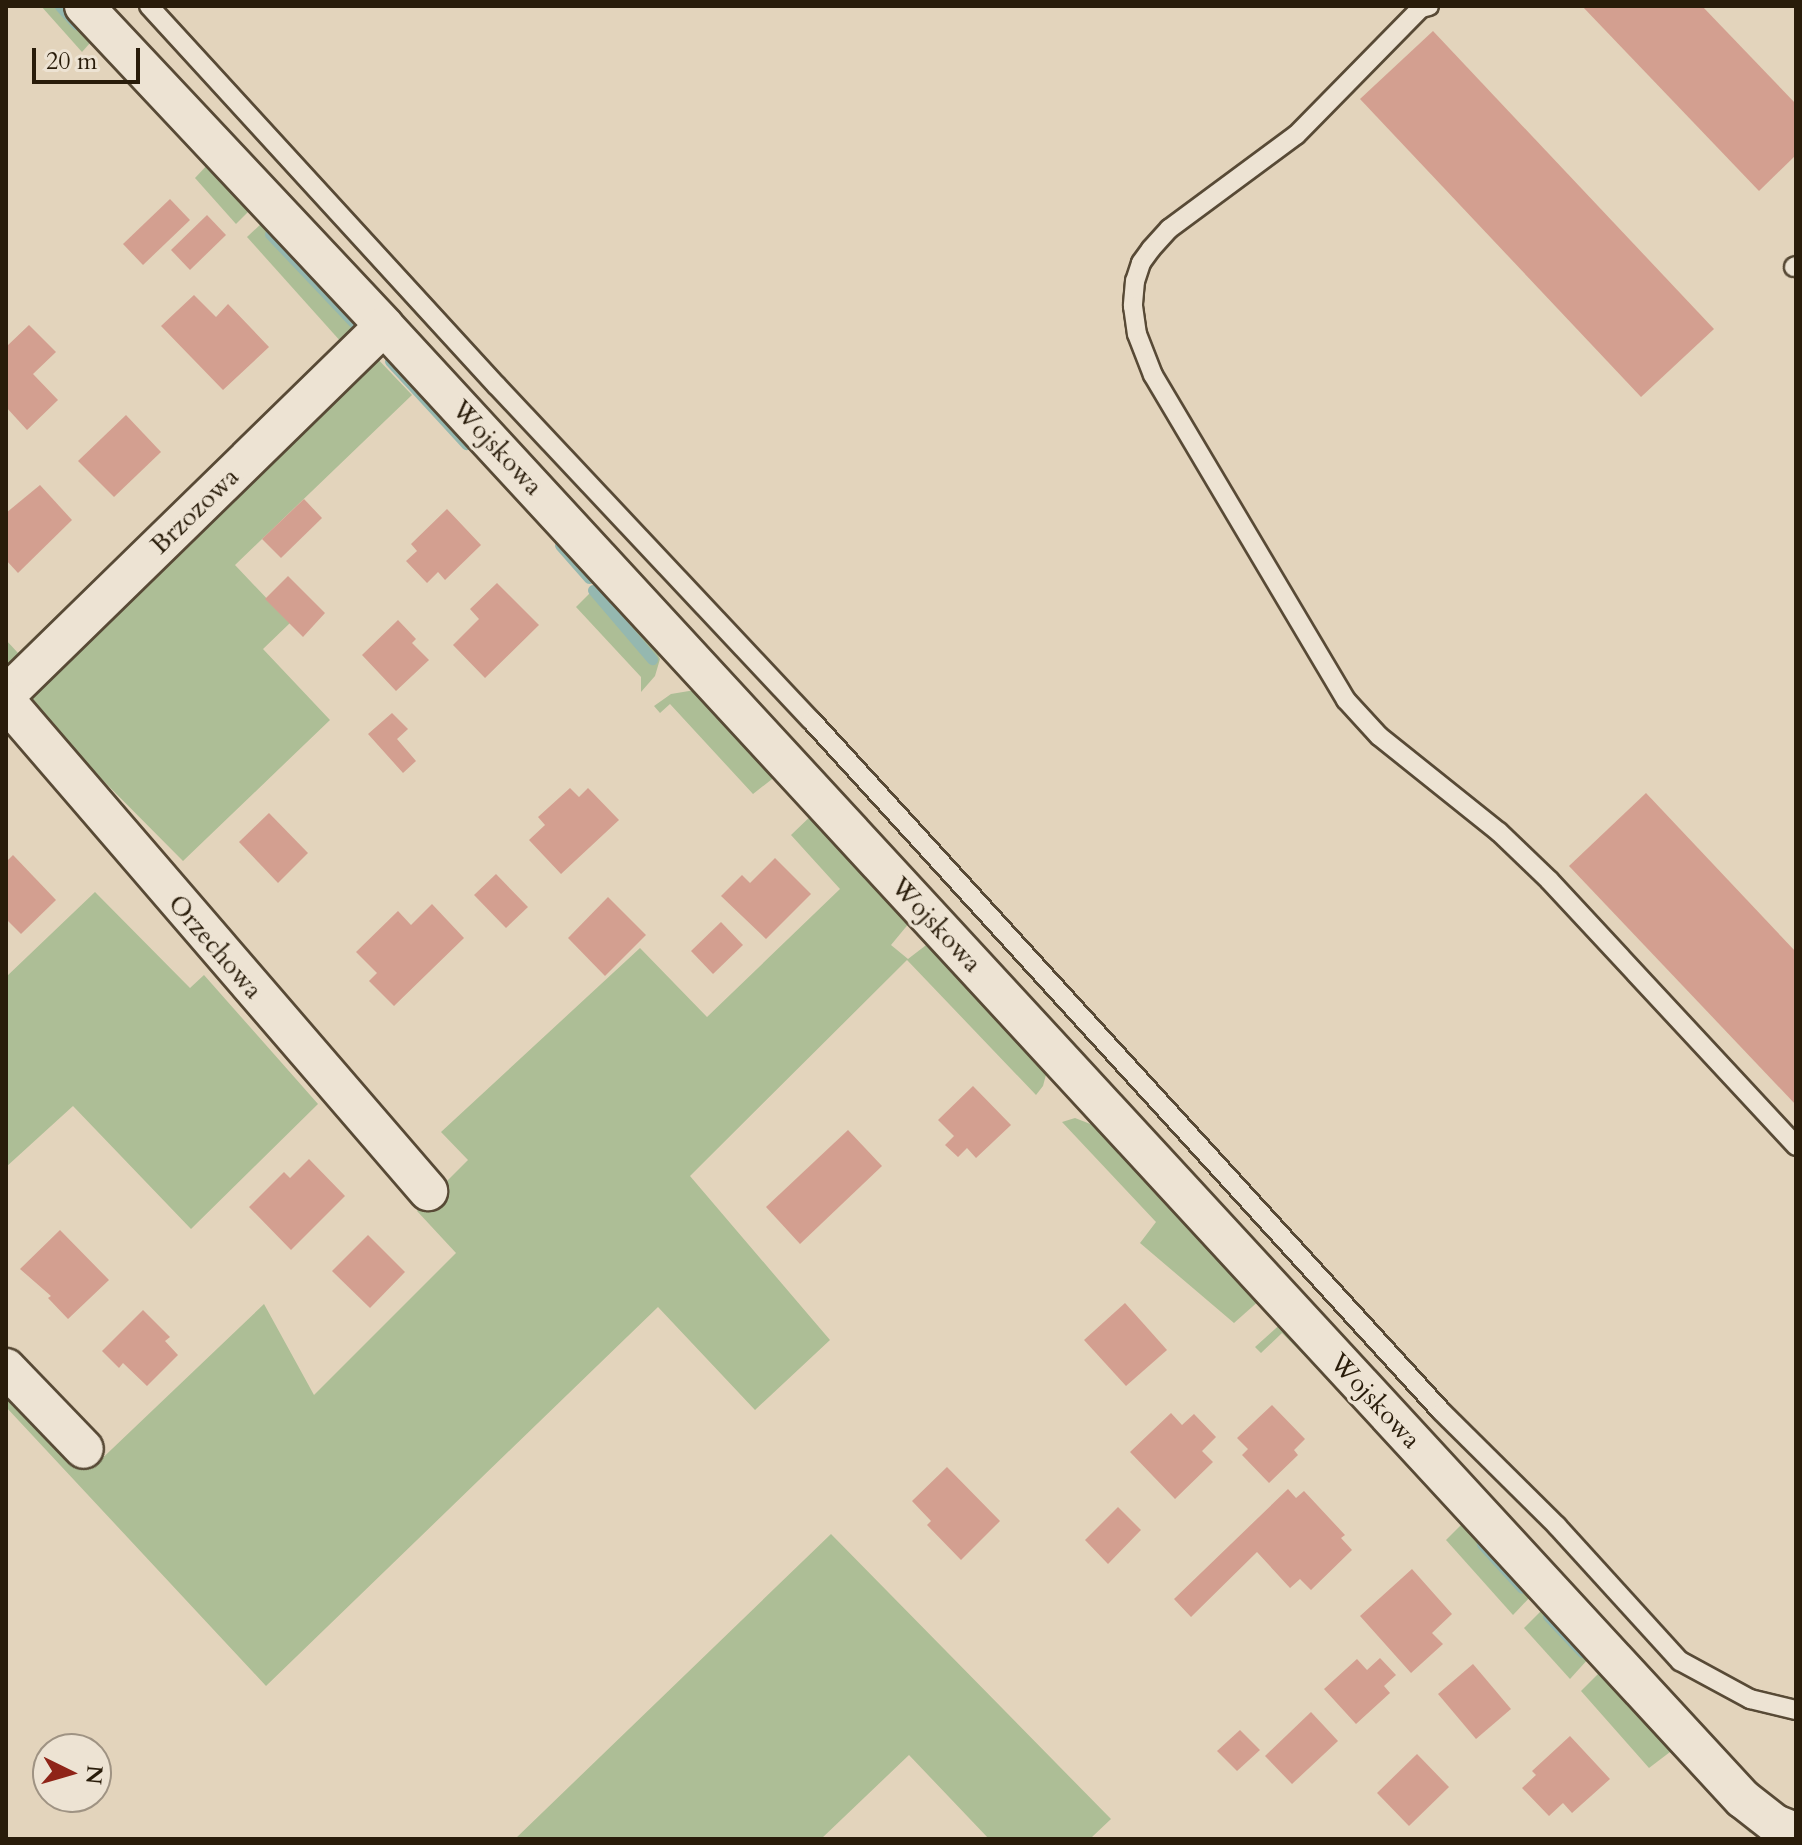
<!DOCTYPE html>
<html>
<head>
<meta charset="utf-8">
<style>
  body { margin:0 }
  #map { position:relative; width:1802px; height:1845px; overflow:hidden; background:#e3d4bc; font-family:Cardo,serif }
  div>[style] { position:absolute }
  .green>* { inset:0; background:#adbe96 }
  .stream>* { height:11px; margin:-5.5px; padding:0 5.5px; transform-origin:5.5px; border-radius:5.5px; background:#95b8b0 }
  .building>* { inset:0; background:#d39f90 }
  .roads { filter:drop-shadow(2px 0 #584a36) drop-shadow(-2px 0 #584a36) drop-shadow(0 2px #584a36) drop-shadow(0 -2px #584a36) }
  .lane>* { height:18px; margin:-9px; padding:0 9px; transform-origin:9px; border-radius:9px; background:#ede3d3 }
  .street>* { height:38px; margin:-19px; padding:0 19px; transform-origin:19px; border-radius:19px; background:#ede3d3 }
  span { translate:-50% -50%; white-space:nowrap; text-align:center; line-height:1.15; -webkit-text-stroke:7px #ede3d3; paint-order:stroke }
  .street-label { font-size:26px; color:#291c0a }
  .frame { position:absolute; inset:0; border:8px solid #291c0a; pointer-events:none }
  .north { position:absolute; left:32px; top:1733px; width:80px; height:80px; box-sizing:border-box; background:#ede3d3; border:2px solid #9f9383; border-radius:50%; rotate:95deg; font-size:22px; font-weight:700; line-height:32px; text-align:center; color:#291c0a }
  .north::after { content:''; display:block; margin:auto; width:28px; height:36px; background:#8f2418; clip-path:polygon(50% 0,100% 100%,50% 72%,0 100%) }
  .scale { position:absolute; left:32px; top:48px; width:108px; height:36px; box-sizing:border-box; border:4px solid #291c0a; border-top:0; padding-left:10px; font-size:24px; line-height:28px; white-space:nowrap; color:#291c0a; -webkit-text-stroke:6px #ede3d3; paint-order:stroke }
</style>
</head>
<body>
<div id="map">
  <div class="green">
    <i style="clip-path:polygon(41px 6px,71px 6px,98px 34px,82px 52px)"></i>
    <i style="clip-path:polygon(211px 161px,252px 208px,236px 224px,195px 178px)"></i>
    <i style="clip-path:polygon(262px 223px,362px 329px,342px 343px,247px 237px)"></i>
    <i style="clip-path:polygon(374px 355px,412px 395px,235px 565px,290px 623px,263px 649px,330px 720px,183px 861px,39px 716px,32px 700px,37px 682px)"></i>
    <i style="clip-path:polygon(87px 586px,84px 598px,6px 672px,6px 640px,18px 653px)"></i>
    <i style="clip-path:polygon(593px 590px,605px 593px,654px 647px,660px 659px,655px 676px,641px 692px,641px 677px,576px 607px)"></i>
    <i style="clip-path:polygon(695px 690px,781px 772px,753px 794px,670px 704px,660px 713px,654px 706px,671px 694px)"></i>
    <i style="clip-path:polygon(815px 812px,915px 916px,891px 945px,908px 959px,934px 939px,1047px 1071px,1043px 1086px,1036px 1095px,907px 960px,690px 1176px,830px 1340px,755px 1410px,658px 1307px,266px 1686px,6px 1407px,6px 1380px,91px 1469px,264px 1304px,314px 1395px,456px 1253px,417px 1211px,468px 1160px,441px 1132px,640px 948px,707px 1017px,840px 889px,791px 835px)"></i>
    <i style="clip-path:polygon(95px 892px,190px 988px,204px 975px,318px 1104px,191px 1229px,73px 1106px,6px 1167px,6px 977px)"></i>
    <i style="clip-path:polygon(1075px 1118px,1116px 1134px,1261px 1299px,1234px 1323px,1140px 1243px,1156px 1222px,1062px 1122px)"></i>
    <i style="clip-path:polygon(1284px 1321px,1354px 1399px,1351px 1403px,1282px 1333px,1261px 1353px,1255px 1347px)"></i>
    <i style="clip-path:polygon(1463px 1523px,1531px 1596px,1513px 1615px,1446px 1540px)"></i>
    <i style="clip-path:polygon(831px 1534px,1111px 1819px,1092px 1837px,989px 1839px,909px 1755px,821px 1839px,515px 1839px)"></i>
    <i style="clip-path:polygon(1548px 1609px,1589px 1658px,1570px 1679px,1524px 1628px,1540px 1612px)"></i>
    <i style="clip-path:polygon(1610px 1672px,1754px 1827px,1750px 1833px,1670px 1752px,1649px 1768px,1581px 1691px,1599px 1673px)"></i>
  </div>
  <div class="stream">
    <i style="left:60px;top:6px;width:25px;rotate:48deg"></i>
    <i style="left:270px;top:234px;width:125px;rotate:46.6deg"></i>
    <i style="left:390px;top:361px;width:113px;rotate:47.5deg"></i>
    <i style="left:560px;top:545px;width:44px;rotate:48.7deg"></i>
    <i style="left:593px;top:590px;width:91px;rotate:49.5deg"></i>
    <i style="left:1482px;top:1544px;width:59px;rotate:47.7deg"></i>
    <i style="left:1548px;top:1616px;width:50px;rotate:46.6deg"></i>
  </div>
  <div class="building">
    <i style="clip-path:polygon(1582px 6px,1702px 6px,1796px 104px,1796px 155px,1759px 191px)"></i>
    <i style="clip-path:polygon(1433px 31px,1714px 329px,1641px 397px,1360px 99px)"></i>
    <i style="clip-path:polygon(170px 199px,190px 220px,143px 265px,123px 244px)"></i>
    <i style="clip-path:polygon(207px 215px,226px 235px,190px 270px,171px 250px)"></i>
    <i style="clip-path:polygon(194px 295px,216px 317px,228px 304px,269px 347px,223px 390px,161px 326px)"></i>
    <i style="clip-path:polygon(29px 325px,56px 352px,33px 374px,58px 400px,27px 430px,6px 407px,6px 347px)"></i>
    <i style="clip-path:polygon(126px 415px,161px 452px,114px 497px,78px 461px)"></i>
    <i style="clip-path:polygon(40px 485px,72px 520px,18px 573px,6px 560px,6px 513px)"></i>
    <i style="clip-path:polygon(304px 499px,322px 518px,281px 558px,262px 539px)"></i>
    <i style="clip-path:polygon(447px 509px,481px 545px,445px 580px,438px 572px,427px 583px,406px 561px,417px 551px,411px 544px)"></i>
    <i style="clip-path:polygon(288px 576px,325px 613px,303px 637px,265px 599px)"></i>
    <i style="clip-path:polygon(497px 583px,539px 625px,485px 678px,453px 645px,479px 619px,470px 609px)"></i>
    <i style="clip-path:polygon(398px 620px,416px 639px,412px 643px,429px 660px,396px 691px,362px 655px)"></i>
    <i style="clip-path:polygon(392px 713px,408px 729px,397px 739px,416px 761px,403px 773px,368px 734px)"></i>
    <i style="clip-path:polygon(570px 788px,579px 797px,588px 788px,619px 820px,561px 874px,529px 840px,545px 825px,538px 817px)"></i>
    <i style="clip-path:polygon(1646px 793px,1796px 952px,1796px 1105px,1569px 866px)"></i>
    <i style="clip-path:polygon(269px 813px,308px 853px,278px 883px,239px 842px)"></i>
    <i style="clip-path:polygon(13px 855px,56px 900px,21px 934px,6px 919px,6px 862px)"></i>
    <i style="clip-path:polygon(775px 858px,811px 894px,766px 939px,721px 896px,742px 875px,750px 883px)"></i>
    <i style="clip-path:polygon(496px 874px,528px 907px,506px 928px,474px 895px)"></i>
    <i style="clip-path:polygon(608px 897px,646px 935px,605px 976px,568px 938px)"></i>
    <i style="clip-path:polygon(432px 904px,464px 938px,394px 1006px,369px 981px,377px 973px,356px 952px,398px 911px,411px 925px)"></i>
    <i style="clip-path:polygon(721px 922px,743px 945px,713px 974px,691px 951px)"></i>
    <i style="clip-path:polygon(973px 1086px,1011px 1125px,976px 1158px,967px 1148px,958px 1157px,945px 1145px,954px 1136px,938px 1120px)"></i>
    <i style="clip-path:polygon(848px 1130px,882px 1166px,800px 1244px,766px 1207px)"></i>
    <i style="clip-path:polygon(309px 1159px,345px 1196px,291px 1250px,249px 1207px,284px 1172px,290px 1178px)"></i>
    <i style="clip-path:polygon(60px 1230px,109px 1280px,68px 1319px,48px 1298px,51px 1296px,20px 1269px)"></i>
    <i style="clip-path:polygon(368px 1235px,405px 1272px,370px 1308px,332px 1271px)"></i>
    <i style="clip-path:polygon(1125px 1303px,1167px 1350px,1126px 1386px,1084px 1340px)"></i>
    <i style="clip-path:polygon(143px 1310px,170px 1337px,165px 1341px,178px 1355px,147px 1386px,123px 1363px,119px 1368px,102px 1351px)"></i>
    <i style="clip-path:polygon(1272px 1405px,1305px 1439px,1294px 1450px,1298px 1455px,1269px 1483px,1242px 1455px,1248px 1449px,1237px 1438px)"></i>
    <i style="clip-path:polygon(1171px 1413px,1182px 1425px,1194px 1414px,1216px 1437px,1202px 1451px,1213px 1462px,1175px 1499px,1130px 1452px)"></i>
    <i style="clip-path:polygon(947px 1467px,1000px 1521px,961px 1560px,927px 1525px,931px 1521px,912px 1501px)"></i>
    <i style="clip-path:polygon(1288px 1489px,1296px 1498px,1304px 1491px,1345px 1535px,1341px 1538px,1352px 1550px,1311px 1590px,1300px 1579px,1290px 1588px,1257px 1552px,1191px 1617px,1174px 1599px)"></i>
    <i style="clip-path:polygon(1118px 1507px,1141px 1530px,1108px 1564px,1085px 1540px)"></i>
    <i style="clip-path:polygon(1412px 1569px,1452px 1614px,1432px 1633px,1443px 1644px,1411px 1673px,1360px 1616px)"></i>
    <i style="clip-path:polygon(1380px 1658px,1396px 1675px,1384px 1686px,1390px 1693px,1356px 1724px,1324px 1689px,1357px 1659px,1367px 1670px)"></i>
    <i style="clip-path:polygon(1473px 1664px,1511px 1709px,1476px 1739px,1438px 1694px)"></i>
    <i style="clip-path:polygon(1311px 1712px,1338px 1741px,1292px 1784px,1265px 1756px)"></i>
    <i style="clip-path:polygon(1240px 1730px,1260px 1750px,1237px 1771px,1217px 1751px)"></i>
    <i style="clip-path:polygon(1570px 1736px,1610px 1779px,1572px 1813px,1563px 1803px,1549px 1816px,1522px 1788px,1536px 1775px,1532px 1771px)"></i>
    <i style="clip-path:polygon(1417px 1754px,1449px 1787px,1409px 1826px,1377px 1793px)"></i>
  </div>
  <div class="roads">
    <div class="lane">
      <i style="left:149px;top:6px;width:515px;rotate:47.52deg"></i>
      <i style="left:497px;top:386px;width:458px;rotate:46.8deg"></i>
      <i style="left:811px;top:720px;width:936px;rotate:47.64deg"></i>
      <i style="left:1442px;top:1412px;width:162px;rotate:44.7deg"></i>
      <i style="left:1557px;top:1526px;width:183px;rotate:47.7deg"></i>
      <i style="left:1680px;top:1661px;width:80px;rotate:28.5deg"></i>
      <i style="left:1750px;top:1699px;width:47px;rotate:13.4deg"></i>
      <i style="left:1429px;top:6px;width:8px;rotate:166deg"></i>
      <i style="left:1421px;top:8px;width:178px;rotate:134.5deg"></i>
      <i style="left:1296px;top:135px;width:158px;rotate:143.5deg"></i>
      <i style="left:1169px;top:229px;width:27px;rotate:132deg"></i>
      <i style="left:1151px;top:249px;width:17px;rotate:126deg"></i>
      <i style="left:1141px;top:263px;width:19px;rotate:108deg"></i>
      <i style="left:1135px;top:281px;width:25px;rotate:95deg"></i>
      <i style="left:1133px;top:306px;width:28px;rotate:82deg"></i>
      <i style="left:1137px;top:334px;width:44px;rotate:68.7deg"></i>
      <i style="left:1153px;top:375px;width:378px;rotate:59.3deg"></i>
      <i style="left:1346px;top:700px;width:49px;rotate:47.5deg"></i>
      <i style="left:1379px;top:736px;width:154px;rotate:38.7deg"></i>
      <i style="left:1499px;top:832px;width:69px;rotate:43.8deg"></i>
      <i style="left:1549px;top:880px;width:363px;rotate:47.1deg"></i>
      <i style="left:1794px;top:267px;width:2px;rotate:-27deg"></i>
    </div>
    <div class="street">
      <i style="left:84px;top:6px;width:439px;rotate:46.8deg"></i>
      <i style="left:384px;top:326px;width:2004px;rotate:47.31deg"></i>
      <i style="left:1743px;top:1799px;width:41px;rotate:38deg"></i>
      <i style="left:1775px;top:1824px;width:22px;rotate:21deg"></i>
      <i style="left:6px;top:695px;width:528px;rotate:-44.31deg"></i>
      <i style="left:6px;top:701px;width:647px;rotate:49.26deg"></i>
      <i style="left:6px;top:1368px;width:112px;rotate:46.1deg"></i>
    </div>
  </div>
  <div class="street-label">
    <span style="left:497px;top:448px;rotate:47deg">Wojskowa</span>
    <span style="left:195px;top:511px;rotate:-44deg">Brzozowa</span>
    <span style="left:936px;top:925px;rotate:47deg">Wojskowa</span>
    <span style="left:215px;top:947px;rotate:49deg">Orzechowa</span>
    <span style="left:1375px;top:1401px;rotate:47deg">Wojskowa</span>
  </div>
  <div class="frame"></div>
  <div class="north">N</div>
  <div class="scale">20 m</div>
</div>
</body>
</html>
